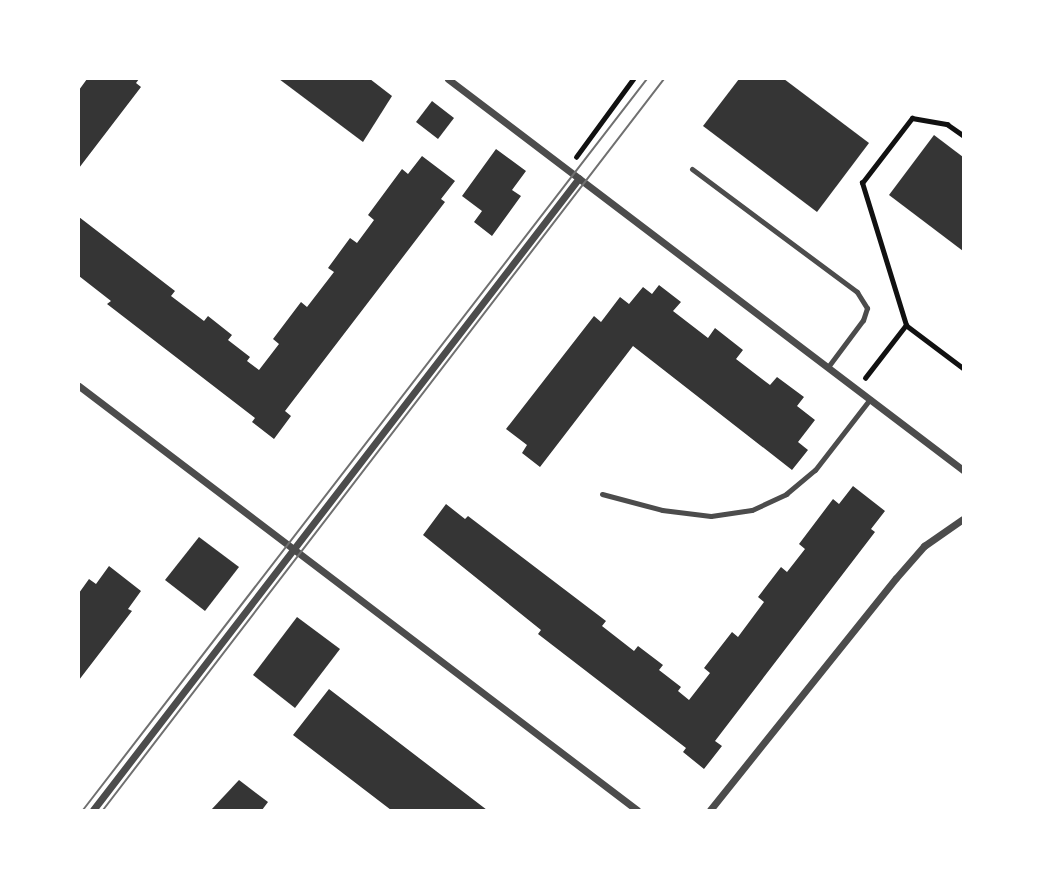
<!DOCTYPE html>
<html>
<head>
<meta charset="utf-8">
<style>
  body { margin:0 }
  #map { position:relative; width:1042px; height:889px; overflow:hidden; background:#fff; font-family:Roboto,sans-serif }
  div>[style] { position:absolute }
  .building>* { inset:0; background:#353535 }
  .path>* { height:4.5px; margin:-2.25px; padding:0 2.25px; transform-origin:2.25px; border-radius:2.25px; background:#111 }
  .service>* { height:5px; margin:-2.5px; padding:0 2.5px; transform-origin:2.5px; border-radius:2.5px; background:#4c4c4c }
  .minor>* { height:7px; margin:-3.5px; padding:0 3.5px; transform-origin:3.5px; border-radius:3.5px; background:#4c4c4c }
  .tram>* { height:2px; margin:-1px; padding:0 1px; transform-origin:1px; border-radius:1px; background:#707070 }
  span { translate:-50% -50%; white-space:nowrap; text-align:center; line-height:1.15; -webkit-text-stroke:5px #fff; paint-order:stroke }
  .frame { position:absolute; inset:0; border:80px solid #fff; pointer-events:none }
</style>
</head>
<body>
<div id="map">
  <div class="building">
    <i style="clip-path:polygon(87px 79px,139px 79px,136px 83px,141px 87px,79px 168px,79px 90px)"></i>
    <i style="clip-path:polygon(279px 79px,370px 79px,392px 96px,363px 142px)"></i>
    <i style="clip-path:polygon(739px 79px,784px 79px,869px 143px,817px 212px,703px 126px)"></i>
    <i style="clip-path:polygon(432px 101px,454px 118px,438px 139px,416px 122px)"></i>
    <i style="clip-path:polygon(934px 135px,963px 157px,963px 251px,889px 195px)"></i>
    <i style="clip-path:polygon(496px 149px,526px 171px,512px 190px,521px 196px,492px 236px,474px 222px,482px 211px,462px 196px)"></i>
    <i style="clip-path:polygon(422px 156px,455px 181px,441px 199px,445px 202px,285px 411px,291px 416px,274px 439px,252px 422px,255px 418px,107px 304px,111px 301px,79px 276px,79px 217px,175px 291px,171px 296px,204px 321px,208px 316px,232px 335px,228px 340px,250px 357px,247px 361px,259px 370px,279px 344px,273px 339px,301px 302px,307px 307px,334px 272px,328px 268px,350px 238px,357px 243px,374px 220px,368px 215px,402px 169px,408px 174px)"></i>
    <i style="clip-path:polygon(659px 285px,681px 302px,673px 311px,708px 338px,715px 328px,743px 350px,736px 359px,770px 385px,777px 377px,804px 397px,797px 406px,815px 420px,798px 442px,808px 450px,792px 470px,633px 346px,540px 467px,522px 453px,527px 445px,506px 429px,594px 316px,601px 322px,620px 297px,629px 304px,643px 287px,652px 294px)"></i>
    <i style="clip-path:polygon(853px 486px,885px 511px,871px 529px,875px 532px,715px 741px,722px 746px,704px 769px,683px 752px,686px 748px,538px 634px,541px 630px,423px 535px,446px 504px,465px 519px,468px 516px,606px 621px,602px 626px,634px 651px,638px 646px,663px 665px,659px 670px,681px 687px,678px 691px,689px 700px,710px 673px,704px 668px,732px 632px,738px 637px,764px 602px,758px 597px,781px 567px,787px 572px,805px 549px,799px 544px,833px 499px,839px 504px)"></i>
    <i style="clip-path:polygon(199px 537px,239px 567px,205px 611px,165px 580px)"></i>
    <i style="clip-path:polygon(109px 566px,141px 591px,128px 609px,132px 611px,79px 680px,79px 593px,89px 579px,96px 584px)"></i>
    <i style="clip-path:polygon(297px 617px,340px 649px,295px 708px,253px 675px)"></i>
    <i style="clip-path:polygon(329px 689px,419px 758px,487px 810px,391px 810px,293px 735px)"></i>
    <i style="clip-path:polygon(239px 780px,268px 802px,262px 810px,211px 810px)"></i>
  </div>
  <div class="path">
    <i style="left:576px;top:157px;width:97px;rotate:-53.8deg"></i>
    <i style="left:906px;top:325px;width:149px;rotate:-107.2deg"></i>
    <i style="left:862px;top:183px;width:82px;rotate:-52.4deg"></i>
    <i style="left:912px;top:118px;width:36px;rotate:10deg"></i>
    <i style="left:947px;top:124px;width:19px;rotate:35deg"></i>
    <i style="left:865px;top:378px;width:67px;rotate:-52.3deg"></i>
    <i style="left:906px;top:325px;width:71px;rotate:37deg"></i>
  </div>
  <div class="service">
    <i style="left:692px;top:169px;width:206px;rotate:36.7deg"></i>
    <i style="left:857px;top:292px;width:19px;rotate:58deg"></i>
    <i style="left:867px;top:308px;width:13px;rotate:108deg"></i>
    <i style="left:863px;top:320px;width:59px;rotate:126.7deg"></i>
    <i style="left:602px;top:494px;width:62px;rotate:14.9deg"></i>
    <i style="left:662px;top:510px;width:49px;rotate:7deg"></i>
    <i style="left:711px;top:516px;width:41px;rotate:-8.3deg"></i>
    <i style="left:752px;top:510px;width:38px;rotate:-25deg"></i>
    <i style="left:786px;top:494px;width:38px;rotate:-40deg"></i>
    <i style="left:815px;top:470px;width:90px;rotate:-52.2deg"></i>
  </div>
  <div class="minor">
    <i style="left:448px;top:79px;width:647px;rotate:37.21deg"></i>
    <i style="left:79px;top:386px;width:701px;rotate:37.23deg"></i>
    <i style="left:93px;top:810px;width:797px;rotate:-52.44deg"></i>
    <i style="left:710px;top:810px;width:297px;rotate:-51.3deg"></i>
    <i style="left:896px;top:578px;width:43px;rotate:-48.8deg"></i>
    <i style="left:924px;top:546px;width:47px;rotate:-34.7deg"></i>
  </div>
  <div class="tram">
    <i style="left:83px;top:810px;width:923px;rotate:-52.35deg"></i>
    <i style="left:103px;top:810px;width:921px;rotate:-52.5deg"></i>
  </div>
  <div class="frame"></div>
</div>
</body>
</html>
